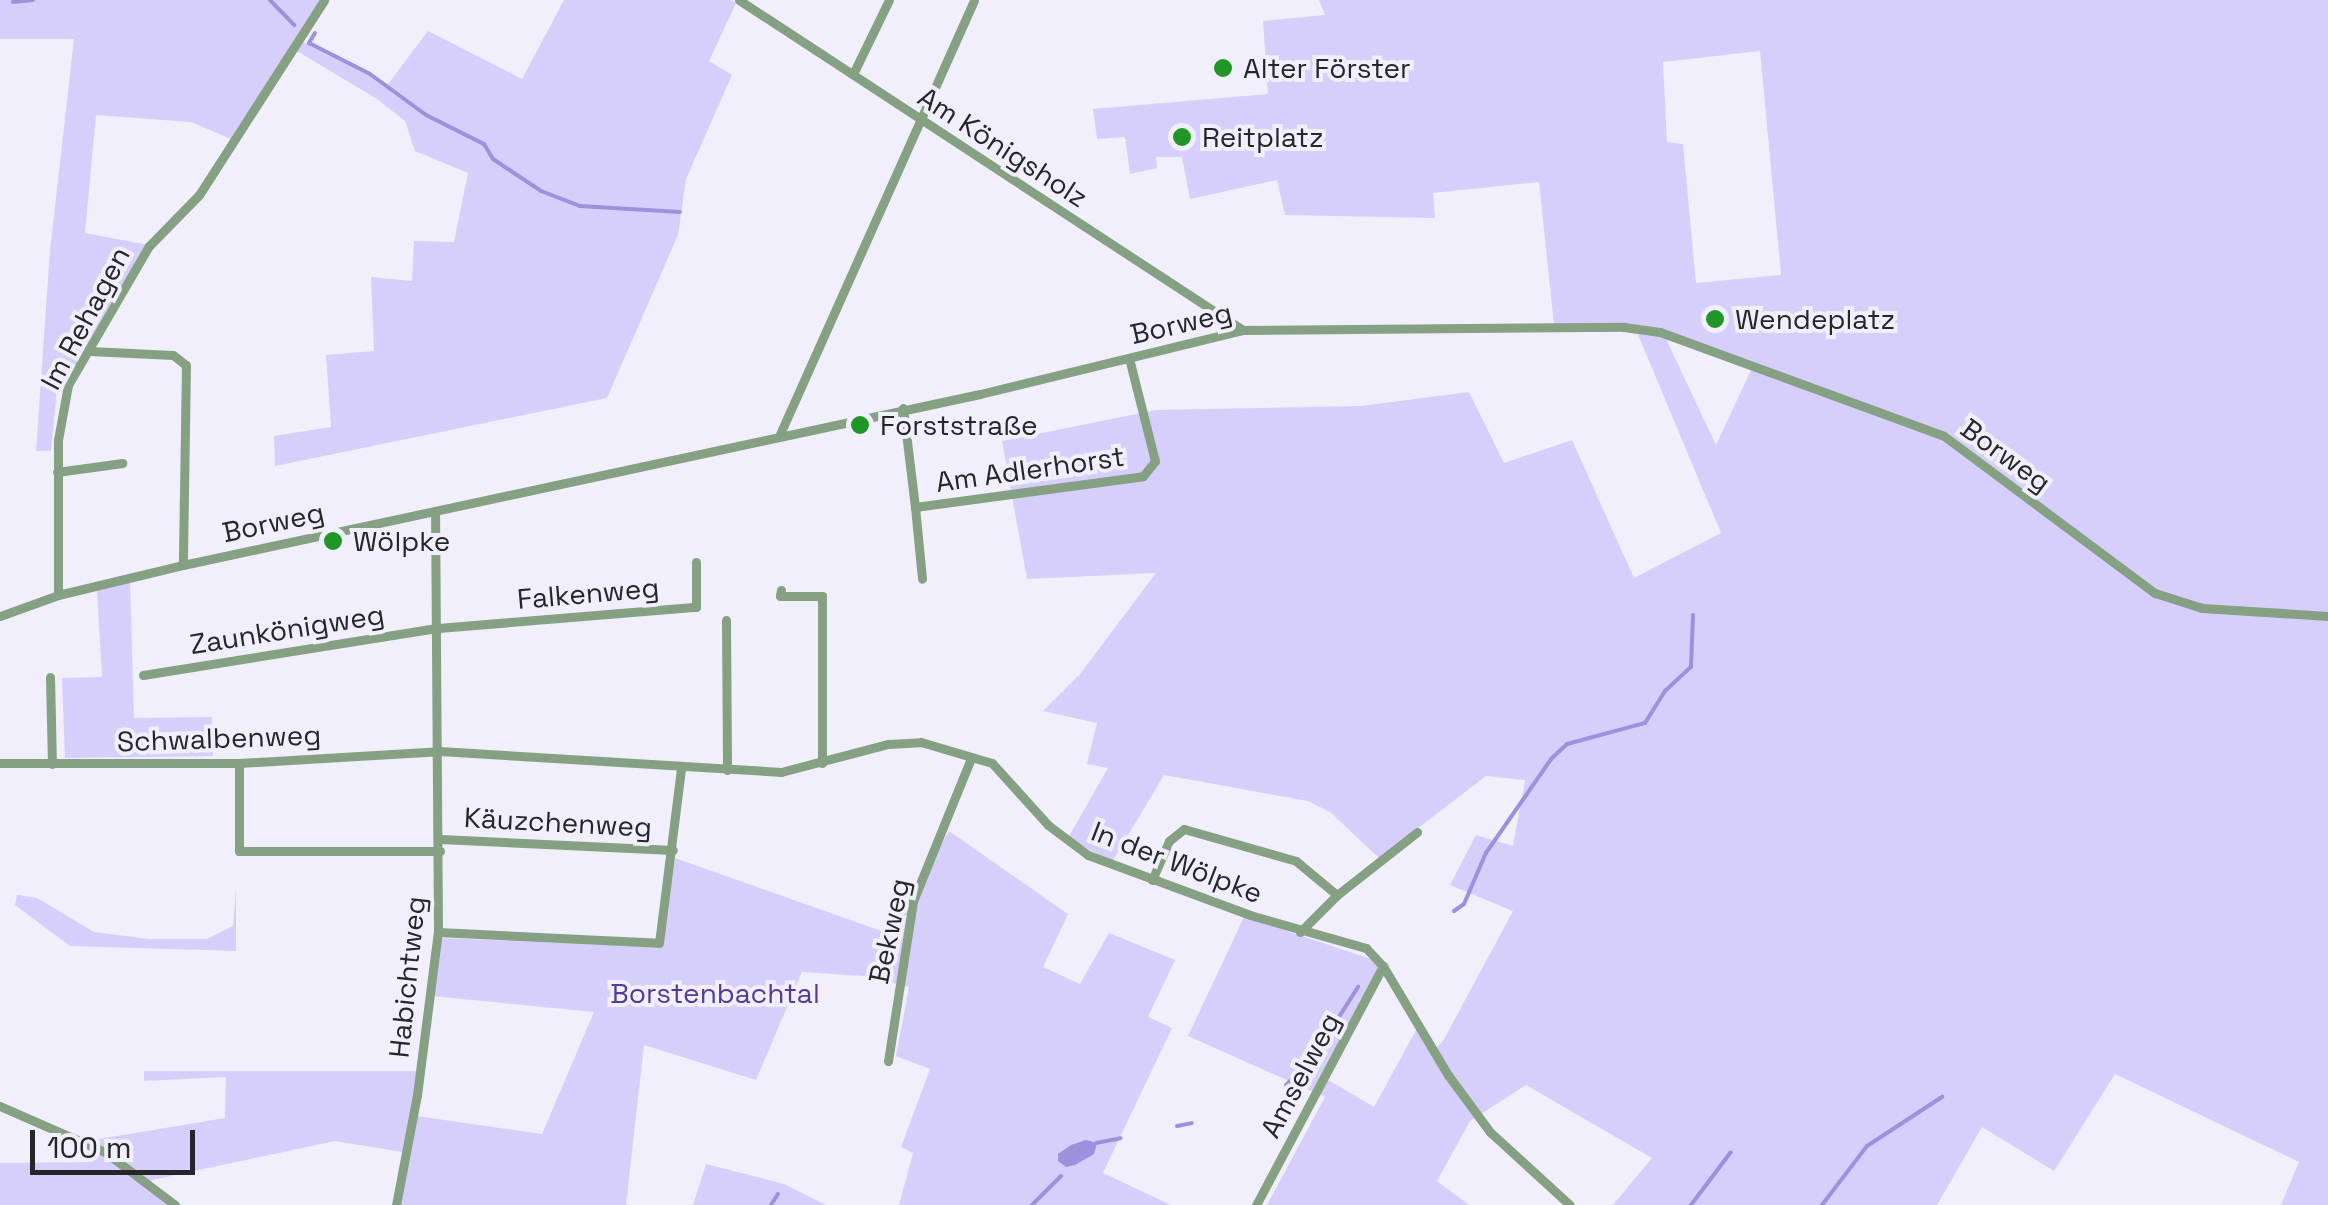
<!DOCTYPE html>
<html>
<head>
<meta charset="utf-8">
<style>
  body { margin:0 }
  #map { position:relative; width:2328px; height:1205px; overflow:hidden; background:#f1effc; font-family:"Space Grotesk",sans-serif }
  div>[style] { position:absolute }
  .green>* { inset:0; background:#d6cffc }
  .water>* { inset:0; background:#9f90de }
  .stream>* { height:4px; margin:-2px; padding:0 2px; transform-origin:2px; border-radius:2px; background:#9f90de }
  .street>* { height:9px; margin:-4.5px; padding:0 4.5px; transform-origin:4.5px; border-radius:4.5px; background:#85a083 }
  .dots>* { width:28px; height:28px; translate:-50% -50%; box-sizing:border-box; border:5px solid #f1effc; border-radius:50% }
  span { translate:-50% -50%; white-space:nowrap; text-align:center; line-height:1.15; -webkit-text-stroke:8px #f1effc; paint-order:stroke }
  .poi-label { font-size:28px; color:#26252a }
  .left { translate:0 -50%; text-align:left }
  .street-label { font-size:28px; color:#26252a }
  .park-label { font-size:28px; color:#543a96 }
  .scale { position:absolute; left:30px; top:1130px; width:165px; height:45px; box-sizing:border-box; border:5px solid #26252a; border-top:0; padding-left:12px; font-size:30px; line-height:35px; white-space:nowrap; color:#26252a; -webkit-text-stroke:8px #f1effc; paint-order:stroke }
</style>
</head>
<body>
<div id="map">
  <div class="green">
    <i style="clip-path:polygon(0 0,322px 0,297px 39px,388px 84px,428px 31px,522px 79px,564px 0,731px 0,736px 3px,709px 61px,732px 75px,686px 179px,678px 235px,607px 398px,275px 466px,274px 436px,331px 427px,326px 355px,374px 351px,371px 277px,412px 281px,414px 241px,454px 242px,468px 173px,415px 151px,405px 121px,377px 99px,292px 48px,231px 139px,191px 122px,96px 115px,85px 233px,154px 246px,65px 383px,57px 389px,51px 451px,36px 451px,50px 250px,74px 39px,0 39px)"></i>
    <i style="clip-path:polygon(evenodd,1319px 0,2328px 0,2328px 1205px,2281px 1205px,2299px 1162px,2115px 1074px,2054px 1171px,1982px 1127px,1937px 1205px,1613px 1205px,1652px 1158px,1526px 1085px,1470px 1121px,1437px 1181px,1469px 1205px,1267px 1205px,1325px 1097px,1188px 1036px,1244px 917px,1389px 965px,1328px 1080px,1374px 1107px,1420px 1023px,1434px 1050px,1443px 1041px,1513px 911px,1450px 885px,1476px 835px,1513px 846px,1525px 780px,1486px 776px,1379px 858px,1330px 812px,1308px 801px,1164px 775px,1112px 862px,1068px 838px,1108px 768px,1087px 764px,1097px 723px,1043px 711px,1080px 674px,1156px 573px,1027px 579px,1002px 441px,1156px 410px,1361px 406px,1469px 392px,1504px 463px,1572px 440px,1634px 578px,1721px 533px,1634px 325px,1554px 325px,1539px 182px,1433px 193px,1435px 218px,1285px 215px,1277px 180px,1190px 199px,1182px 157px,1156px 157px,1157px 168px,1130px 174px,1125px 137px,1097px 139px,1093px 109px,1268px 94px,1263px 21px,1325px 15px,1319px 0,1760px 51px,1781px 275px,1696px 283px,1683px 144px,1667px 142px,1663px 62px,1760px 51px,1319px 0,1669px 340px,1751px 370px,1716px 445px,1667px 341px,1669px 340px)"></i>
    <i style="clip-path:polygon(130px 582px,134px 718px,212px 717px,213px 756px,65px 758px,62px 678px,102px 677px,97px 591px)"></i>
    <i style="clip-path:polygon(949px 831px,1068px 914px,1043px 967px,1080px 984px,1109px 933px,1175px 960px,1148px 1017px,1172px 1028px,1103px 1173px,1171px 1205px,899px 1205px,913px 1153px,901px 1147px,930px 1069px,896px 1056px,909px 987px,863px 976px,802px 972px,756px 1080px,644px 1045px,626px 1205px,401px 1205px,409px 1153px,335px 1141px,143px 1182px,172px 1205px,0 1205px,0 1163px,92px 1162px,87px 1141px,225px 1118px,226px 1077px,144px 1081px,144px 1071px,423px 1071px,417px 1116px,542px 1134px,594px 1012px,433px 996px,441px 938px,659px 947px,675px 858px,890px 934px)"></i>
    <i style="clip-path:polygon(236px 888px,236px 951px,70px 946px,15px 905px,17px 895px,37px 898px,94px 932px,149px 939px,207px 939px,233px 926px)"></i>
    <i style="clip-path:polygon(706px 1164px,784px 1184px,826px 1205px,693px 1205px)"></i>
  </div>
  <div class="water">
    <i style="clip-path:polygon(1086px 1140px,1097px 1143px,1094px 1154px,1075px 1165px,1066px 1167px,1058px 1161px,1058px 1154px,1071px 1145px)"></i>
  </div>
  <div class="stream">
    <i style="left:270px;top:0;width:35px;rotate:46deg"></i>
    <i style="left:13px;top:2px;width:20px;rotate:-6deg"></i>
    <i style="left:315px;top:33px;width:12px;rotate:121deg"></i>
    <i style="left:309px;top:43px;width:68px;rotate:26.9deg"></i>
    <i style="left:370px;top:74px;width:69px;rotate:36.2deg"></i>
    <i style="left:426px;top:115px;width:65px;rotate:26.6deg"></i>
    <i style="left:484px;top:144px;width:17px;rotate:59deg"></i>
    <i style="left:493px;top:159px;width:58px;rotate:33.7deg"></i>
    <i style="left:541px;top:191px;width:42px;rotate:21deg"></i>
    <i style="left:580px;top:206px;width:100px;rotate:3.4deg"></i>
    <i style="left:1454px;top:911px;width:12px;rotate:-35deg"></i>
    <i style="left:1464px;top:904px;width:56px;rotate:-66.7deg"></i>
    <i style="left:1486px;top:853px;width:114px;rotate:-55.3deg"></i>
    <i style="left:1551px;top:759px;width:22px;rotate:-43deg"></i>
    <i style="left:1567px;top:744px;width:81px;rotate:-15.1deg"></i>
    <i style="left:1645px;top:723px;width:38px;rotate:-58deg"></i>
    <i style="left:1665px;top:691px;width:35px;rotate:-43deg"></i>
    <i style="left:1691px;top:667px;width:52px;rotate:-87.8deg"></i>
    <i style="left:1286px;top:1085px;width:35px;rotate:-44deg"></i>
    <i style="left:1311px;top:1061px;width:88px;rotate:-57.6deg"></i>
    <i style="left:1177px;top:1126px;width:15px;rotate:-11deg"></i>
    <i style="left:1096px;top:1143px;width:25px;rotate:-11deg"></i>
    <i style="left:771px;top:1205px;width:13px;rotate:-58deg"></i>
    <i style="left:1032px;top:1205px;width:41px;rotate:-45deg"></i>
    <i style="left:1691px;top:1205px;width:66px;rotate:-53deg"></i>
    <i style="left:1822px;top:1205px;width:74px;rotate:-52.7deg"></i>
    <i style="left:1867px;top:1146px;width:90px;rotate:-33.2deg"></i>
  </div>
  <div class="street">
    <i style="left:739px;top:0;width:602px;rotate:33.22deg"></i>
    <i style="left:853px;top:74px;width:82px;rotate:-64.1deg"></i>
    <i style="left:89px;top:351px;width:84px;rotate:2.7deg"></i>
    <i style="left:173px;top:355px;width:16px;rotate:38deg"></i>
    <i style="left:186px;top:365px;width:200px;rotate:90.9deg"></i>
    <i style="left:903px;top:408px;width:100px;rotate:83.1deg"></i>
    <i style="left:915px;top:507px;width:230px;rotate:-7.7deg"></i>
    <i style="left:1143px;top:476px;width:19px;rotate:-51deg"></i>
    <i style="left:1155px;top:461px;width:106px;rotate:-104.2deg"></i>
    <i style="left:780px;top:434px;width:475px;rotate:-65.9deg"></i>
    <i style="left:57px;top:472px;width:66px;rotate:-7.9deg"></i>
    <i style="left:915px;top:507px;width:72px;rotate:84.4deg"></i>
    <i style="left:781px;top:590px;width:6px;rotate:99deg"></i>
    <i style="left:780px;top:596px;width:42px"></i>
    <i style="left:822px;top:596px;width:167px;rotate:90deg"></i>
    <i style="left:58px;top:595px;width:155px;rotate:-90deg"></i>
    <i style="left:58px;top:440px;width:56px;rotate:-79.7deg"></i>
    <i style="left:68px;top:385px;width:161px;rotate:-59.8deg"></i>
    <i style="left:149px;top:246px;width:71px;rotate:-45.6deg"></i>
    <i style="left:199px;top:195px;width:232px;rotate:-57.3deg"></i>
    <i style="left:0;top:616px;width:62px;rotate:-19.9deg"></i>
    <i style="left:58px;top:595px;width:129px;rotate:-13.5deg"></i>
    <i style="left:183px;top:565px;width:815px;rotate:-12.11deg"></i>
    <i style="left:980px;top:394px;width:271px;rotate:-13.7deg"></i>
    <i style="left:1243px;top:330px;width:381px;rotate:-0.5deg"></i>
    <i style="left:1624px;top:327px;width:36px;rotate:8deg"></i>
    <i style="left:1660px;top:332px;width:302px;rotate:20.1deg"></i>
    <i style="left:1944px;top:436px;width:263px;rotate:36.7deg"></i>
    <i style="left:2155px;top:593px;width:49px;rotate:17.7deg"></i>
    <i style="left:2202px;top:608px;width:126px;rotate:3.6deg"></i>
    <i style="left:726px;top:620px;width:150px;rotate:89.6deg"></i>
    <i style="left:143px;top:675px;width:299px;rotate:-9.1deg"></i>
    <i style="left:438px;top:628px;width:259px;rotate:-4.7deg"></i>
    <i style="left:696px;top:607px;width:45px;rotate:-90deg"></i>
    <i style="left:50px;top:677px;width:87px;rotate:88.7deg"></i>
    <i style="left:0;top:763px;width:239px"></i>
    <i style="left:239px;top:763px;width:200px;rotate:-3.4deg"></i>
    <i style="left:439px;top:751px;width:343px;rotate:3.5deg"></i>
    <i style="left:781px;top:772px;width:111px;rotate:-14.7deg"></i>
    <i style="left:888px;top:744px;width:33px;rotate:-3deg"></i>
    <i style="left:921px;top:742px;width:74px;rotate:16.5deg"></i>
    <i style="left:992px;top:763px;width:84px;rotate:47.9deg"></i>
    <i style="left:1048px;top:825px;width:50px;rotate:36.9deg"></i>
    <i style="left:1088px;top:855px;width:173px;rotate:20.3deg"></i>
    <i style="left:1250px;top:915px;width:121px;rotate:15.9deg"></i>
    <i style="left:1366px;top:948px;width:25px;rotate:47deg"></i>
    <i style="left:1383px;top:966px;width:127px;rotate:59.2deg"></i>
    <i style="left:1448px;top:1075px;width:71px;rotate:53.6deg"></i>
    <i style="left:1490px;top:1132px;width:108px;rotate:42.4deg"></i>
    <i style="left:239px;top:763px;width:88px;rotate:90deg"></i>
    <i style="left:239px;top:851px;width:201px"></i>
    <i style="left:440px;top:839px;width:233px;rotate:2.7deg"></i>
    <i style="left:1152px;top:880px;width:43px;rotate:-66.4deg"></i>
    <i style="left:1169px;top:841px;width:19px;rotate:-39deg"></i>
    <i style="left:1184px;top:829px;width:116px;rotate:15.9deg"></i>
    <i style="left:1296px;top:861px;width:53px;rotate:39.7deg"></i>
    <i style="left:438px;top:932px;width:221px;rotate:2.8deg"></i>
    <i style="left:659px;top:943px;width:176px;rotate:-82.8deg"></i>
    <i style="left:1300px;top:932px;width:52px;rotate:-45deg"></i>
    <i style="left:1337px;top:895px;width:102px;rotate:-38.2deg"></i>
    <i style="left:888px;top:1061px;width:162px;rotate:-81.1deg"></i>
    <i style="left:913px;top:901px;width:154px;rotate:-67.9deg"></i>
    <i style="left:0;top:1106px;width:115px;rotate:23.7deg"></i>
    <i style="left:105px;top:1152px;width:88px;rotate:37.1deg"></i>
    <i style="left:396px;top:1205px;width:112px;rotate:-79.2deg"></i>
    <i style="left:417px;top:1095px;width:164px;rotate:-82.7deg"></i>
    <i style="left:438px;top:932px;width:421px;rotate:-90.4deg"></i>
    <i style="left:1256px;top:1205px;width:271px;rotate:-62deg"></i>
  </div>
  <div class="dots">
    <i style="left:1223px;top:68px;background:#1f9626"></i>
    <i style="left:1182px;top:137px;background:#1f9626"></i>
    <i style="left:1715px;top:319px;background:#1f9626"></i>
    <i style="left:860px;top:425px;background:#1f9626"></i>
    <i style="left:333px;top:541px;background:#1f9626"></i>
  </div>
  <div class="poi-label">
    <span class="left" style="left:1243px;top:68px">Alter Förster</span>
    <span class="left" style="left:1202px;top:137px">Reitplatz</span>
    <span class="left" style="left:1735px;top:319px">Wendeplatz</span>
    <span class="left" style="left:880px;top:425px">Forststraße</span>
    <span class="left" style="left:353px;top:541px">Wölpke</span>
  </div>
  <div class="street-label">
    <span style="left:1003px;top:147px;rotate:33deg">Am Königsholz</span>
    <span style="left:85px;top:318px;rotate:-62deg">Im Rehagen</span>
    <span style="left:1181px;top:323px;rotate:-13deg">Borweg</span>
    <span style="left:2006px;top:455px;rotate:36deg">Borweg</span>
    <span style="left:1030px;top:469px;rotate:-8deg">Am Adlerhorst</span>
    <span style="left:273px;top:522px;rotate:-12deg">Borweg</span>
    <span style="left:588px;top:593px;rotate:-5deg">Falkenweg</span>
    <span style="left:287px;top:629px;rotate:-9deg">Zaunkönigweg</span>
    <span style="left:219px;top:738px;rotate:-2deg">Schwalbenweg</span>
    <span style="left:558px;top:822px;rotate:3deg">Käuzchenweg</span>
    <span style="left:1177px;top:862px;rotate:21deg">In der Wölpke</span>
    <span style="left:889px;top:931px;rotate:-78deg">Bekweg</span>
    <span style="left:407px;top:977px;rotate:-84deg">Habichtweg</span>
    <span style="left:1300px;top:1075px;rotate:-62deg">Amselweg</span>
  </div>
  <div class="park-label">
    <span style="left:715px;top:993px">Borstenbachtal</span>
  </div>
  <div class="scale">100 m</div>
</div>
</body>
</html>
